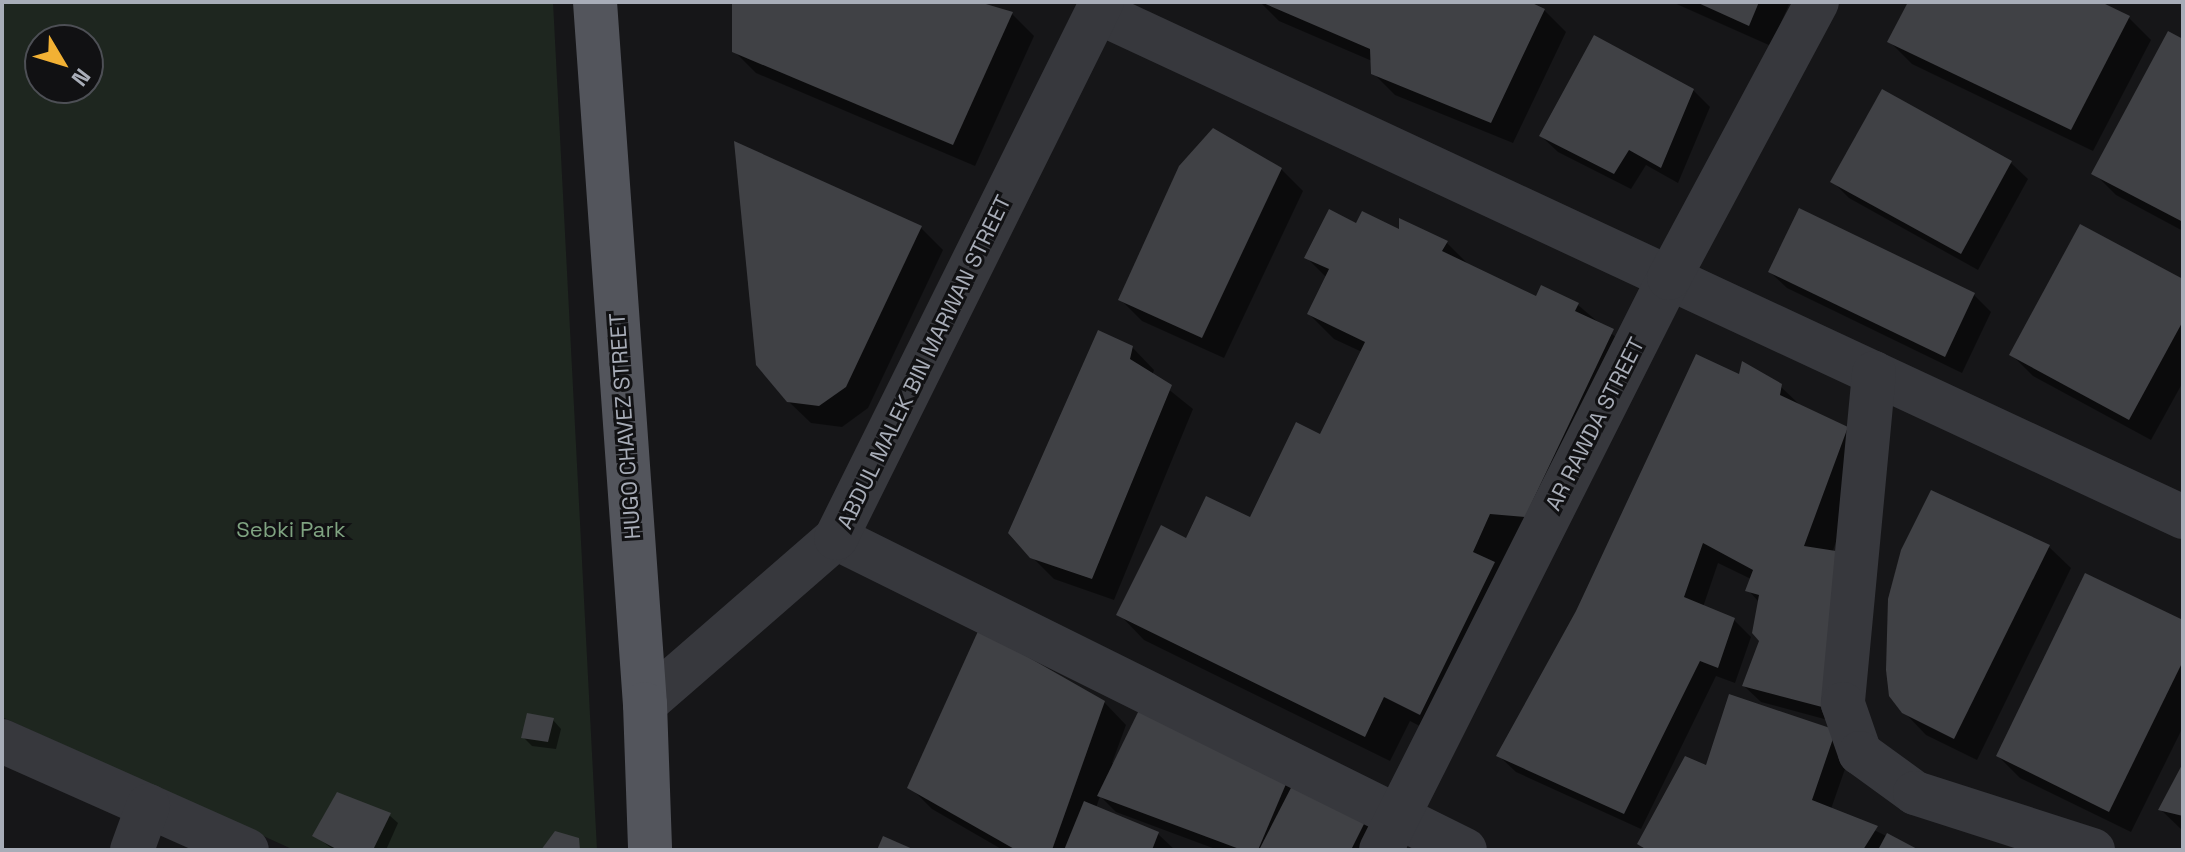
<!DOCTYPE html>
<html>
<head>
<meta charset="utf-8">
<style>
  body { margin:0 }
  #map { position:relative; width:2185px; height:852px; overflow:hidden; background:#161618; font-family:"Space Grotesk",sans-serif }
  div>[style] { position:absolute }
  .green>* { inset:0; background:#1e261f }
  .shadow>* { inset:0; background:#0007 }
  .building>* { inset:0; background:#404145 }
  .minor>* { height:44px; margin:-22px; padding:0 22px; transform-origin:22px; border-radius:22px; background:#37383d }
  .major>* { height:44px; margin:-22px; padding:0 22px; transform-origin:22px; border-radius:22px; background:#53555c }
  span { translate:-50% -50%; white-space:nowrap; text-align:center; line-height:1.15; -webkit-text-stroke:6px #111113; paint-order:stroke }
  .street-label { font-size:22px; color:#a8adb8 }
  .park-label { font-size:22px; color:#7fa381 }
  .frame { position:absolute; inset:0; border:4px solid #a8adb8; pointer-events:none }
  .north { position:absolute; left:24px; top:24px; width:80px; height:80px; box-sizing:border-box; background:#111113; border:2px solid #4d4f55; border-radius:50%; rotate:128deg; font-size:22px; font-weight:700; line-height:32px; text-align:center; color:#a8adb8 }
  .north::after { content:''; display:block; margin:auto; width:28px; height:36px; background:#f2b134; clip-path:polygon(50% 0,100% 100%,50% 72%,0 100%) }
</style>
</head>
<body>
<div id="map">
  <div class="green">
    <i style="clip-path:polygon(evenodd,2px 2px,553px 2px,597px 850px,294px 850px,2px 717px,2px 2px,40px 40px,88px 40px,88px 88px,40px 88px,40px 40px)"></i>
  </div>
  <div class="shadow">
    <i style="clip-path:polygon(734px 2px,973px 2px,1012px 14px,1034px 36px,975px 166px,756px 73px,734px 51px)"></i>
    <i style="clip-path:polygon(1260px 2px,1525px 2px,1544px 10px,1566px 32px,1513px 143px,1395px 95px,1373px 73px,1372px 61px,1279px 21px)"></i>
    <i style="clip-path:polygon(1672px 2px,1790px 2px,1771px 46px)"></i>
    <i style="clip-path:polygon(1911px 2px,2096px 2px,2129px 18px,2151px 40px,2093px 151px,1912px 64px,1890px 42px)"></i>
    <i style="clip-path:polygon(2183px 41px,2183px 231px,2116px 195px,2094px 173px)"></i>
    <i style="clip-path:polygon(1693px 90px,1710px 107px,1678px 183px,1646px 165px,1631px 189px,1558px 152px,1541px 136px)"></i>
    <i style="clip-path:polygon(2011px 163px,2028px 179px,1978px 270px,1849px 198px,1833px 182px)"></i>
    <i style="clip-path:polygon(1281px 169px,1303px 191px,1224px 358px,1142px 321px,1120px 299px)"></i>
    <i style="clip-path:polygon(1357px 225px,1447px 243px,1472px 268px,1537px 299px,1578px 305px,1638px 356px,1445px 739px,1410px 721px,1390px 761px,1144px 640px,1119px 614px,1186px 540px,1251px 520px,1321px 436px,1362px 352px,1334px 339px,1309px 314px,1327px 278px,1307px 258px)"></i>
    <i style="clip-path:polygon(921px 228px,943px 250px,868px 408px,842px 427px,811px 423px,788px 401px)"></i>
    <i style="clip-path:polygon(1770px 272px,1974px 295px,1991px 312px,1962px 373px,1787px 288px)"></i>
    <i style="clip-path:polygon(2183px 282px,2183px 382px,2151px 440px,2033px 376px,2011px 354px)"></i>
    <i style="clip-path:polygon(1132px 347px,1154px 370px,1152px 376px,1193px 409px,1114px 600px,1054px 579px,1031px 556px)"></i>
    <i style="clip-path:polygon(1740px 377px,1780px 386px,1802px 407px,1847px 428px,1869px 450px,1832px 553px,1839px 723px,1761px 702px,1744px 686px,1762px 641px,1759px 602px,1748px 590px,1751px 579px,1718px 563px,1703px 607px,1734px 620px,1751px 637px,1735px 683px,1716px 676px,1641px 829px,1516px 772px,1499px 756px)"></i>
    <i style="clip-path:polygon(2049px 547px,2071px 568px,1977px 760px,1926px 735px,1904px 712px)"></i>
    <i style="clip-path:polygon(2183px 623px,2183px 727px,2131px 832px,2020px 778px,1998px 756px)"></i>
    <i style="clip-path:polygon(1731px 697px,1852px 749px,1831px 809px,1915px 850px,1645px 850px,1639px 844px,1707px 768px)"></i>
    <i style="clip-path:polygon(1104px 702px,1126px 725px,1112px 763px,1285px 785px,1366px 820px,1376px 850px,1218px 850px,1116px 812px,1100px 796px,1096px 808px,1158px 834px,1175px 850px,1003px 850px,932px 809px,910px 787px)"></i>
    <i style="clip-path:polygon(553px 720px,561px 729px,556px 749px,532px 746px,523px 737px)"></i>
    <i style="clip-path:polygon(2183px 767px,2183px 831px,2160px 809px)"></i>
    <i style="clip-path:polygon(389px 815px,398px 823px,386px 850px,334px 850px,315px 836px)"></i>
  </div>
  <div class="building">
    <i style="clip-path:polygon(732px 2px,979px 2px,1013px 12px,953px 145px,732px 52px)"></i>
    <i style="clip-path:polygon(1261px 2px,1530px 2px,1545px 9px,1491px 123px,1371px 74px,1370px 49px)"></i>
    <i style="clip-path:polygon(1696px 2px,1759px 2px,1749px 26px)"></i>
    <i style="clip-path:polygon(1908px 2px,2101px 2px,2130px 16px,2071px 130px,1887px 42px)"></i>
    <i style="clip-path:polygon(2168px 31px,2183px 39px,2183px 222px,2091px 174px)"></i>
    <i style="clip-path:polygon(1594px 35px,1694px 89px,1661px 168px,1629px 150px,1614px 174px,1539px 136px)"></i>
    <i style="clip-path:polygon(1882px 89px,2012px 161px,1961px 254px,1830px 182px)"></i>
    <i style="clip-path:polygon(1213px 128px,1282px 168px,1202px 338px,1118px 300px,1179px 166px)"></i>
    <i style="clip-path:polygon(734px 141px,922px 226px,846px 387px,819px 406px,787px 402px,756px 365px)"></i>
    <i style="clip-path:polygon(1799px 208px,1975px 293px,1945px 357px,1768px 272px)"></i>
    <i style="clip-path:polygon(1329px 209px,1356px 223px,1362px 211px,1399px 229px,1399px 218px,1448px 241px,1442px 251px,1536px 296px,1541px 285px,1579px 303px,1575px 311px,1614px 329px,1525px 517px,1490px 514px,1473px 552px,1495px 562px,1420px 715px,1384px 697px,1365px 737px,1116px 615px,1161px 525px,1186px 538px,1206px 496px,1250px 517px,1296px 422px,1320px 434px,1365px 342px,1307px 314px,1329px 269px,1304px 258px)"></i>
    <i style="clip-path:polygon(2080px 224px,2183px 279px,2183px 321px,2129px 420px,2009px 355px)"></i>
    <i style="clip-path:polygon(1098px 330px,1133px 346px,1130px 359px,1172px 385px,1092px 579px,1030px 558px,1008px 533px)"></i>
    <i style="clip-path:polygon(1696px 354px,1739px 374px,1742px 361px,1782px 384px,1780px 395px,1848px 427px,1804px 546px,1849px 553px,1822px 707px,1742px 686px,1759px 641px,1752px 633px,1759px 595px,1745px 591px,1753px 570px,1703px 543px,1684px 597px,1735px 618px,1718px 668px,1700px 661px,1624px 814px,1496px 756px,1576px 611px)"></i>
    <i style="clip-path:polygon(1931px 490px,2050px 545px,1954px 739px,1902px 713px,1889px 696px,1886px 670px,1888px 599px,1901px 550px)"></i>
    <i style="clip-path:polygon(2085px 573px,2183px 620px,2183px 661px,2109px 812px,1996px 756px)"></i>
    <i style="clip-path:polygon(979px 629px,1105px 701px,1052px 850px,1016px 850px,907px 788px)"></i>
    <i style="clip-path:polygon(1729px 694px,1836px 730px,1812px 800px,1878px 826px,1863px 850px,1647px 850px,1637px 844px,1685px 756px,1706px 765px)"></i>
    <i style="clip-path:polygon(1140px 708px,1286px 784px,1258px 850px,1242px 850px,1097px 796px)"></i>
    <i style="clip-path:polygon(527px 713px,554px 718px,548px 742px,521px 738px)"></i>
    <i style="clip-path:polygon(2183px 763px,2183px 816px,2158px 810px)"></i>
    <i style="clip-path:polygon(1295px 780px,1367px 818px,1351px 850px,1259px 850px)"></i>
    <i style="clip-path:polygon(337px 792px,391px 813px,373px 850px,338px 850px,312px 836px)"></i>
    <i style="clip-path:polygon(1084px 801px,1159px 832px,1152px 850px,1064px 850px)"></i>
    <i style="clip-path:polygon(555px 831px,579px 838px,580px 850px,541px 850px)"></i>
    <i style="clip-path:polygon(1887px 833px,1919px 850px,1878px 850px)"></i>
    <i style="clip-path:polygon(883px 836px,915px 850px,877px 850px)"></i>
  </div>
  <div class="minor">
    <i style="left:1098px;top:12px;width:1197px;rotate:24.96deg"></i>
    <i style="left:1874px;top:373px;width:332px;rotate:95.4deg"></i>
    <i style="left:1843px;top:704px;width:52px;rotate:70.9deg"></i>
    <i style="left:1860px;top:753px;width:68px;rotate:36deg"></i>
    <i style="left:1915px;top:793px;width:187px;rotate:17.8deg"></i>
    <i style="left:836px;top:538px;width:702px;rotate:26.38deg"></i>
    <i style="left:645px;top:704px;width:253px;rotate:-41deg"></i>
    <i style="left:836px;top:538px;width:598px;rotate:-63.61deg"></i>
    <i style="left:2px;top:741px;width:268px;rotate:24deg"></i>
    <i style="left:132px;top:850px;width:47px;rotate:-70deg"></i>
    <i style="left:1381px;top:850px;width:640px;rotate:-63.27deg"></i>
    <i style="left:1669px;top:278px;width:313px;rotate:-61.8deg"></i>
  </div>
  <div class="major">
    <i style="left:595px;top:2px;width:704px;rotate:85.93deg"></i>
    <i style="left:645px;top:704px;width:146px;rotate:88deg"></i>
  </div>
  <div class="street-label">
    <span style="left:924px;top:362px;rotate:-64deg">ABDUL MALEK BIN MARWAN STREET</span>
    <span style="left:1595px;top:424px;rotate:-63deg">AR RAWDA STREET</span>
    <span style="left:625px;top:426px;rotate:-94deg">HUGO CHAVEZ STREET</span>
  </div>
  <div class="park-label">
    <span style="left:291px;top:530px">Sebki Park</span>
  </div>
  <div class="frame"></div>
  <div class="north">N</div>
</div>
</body>
</html>
